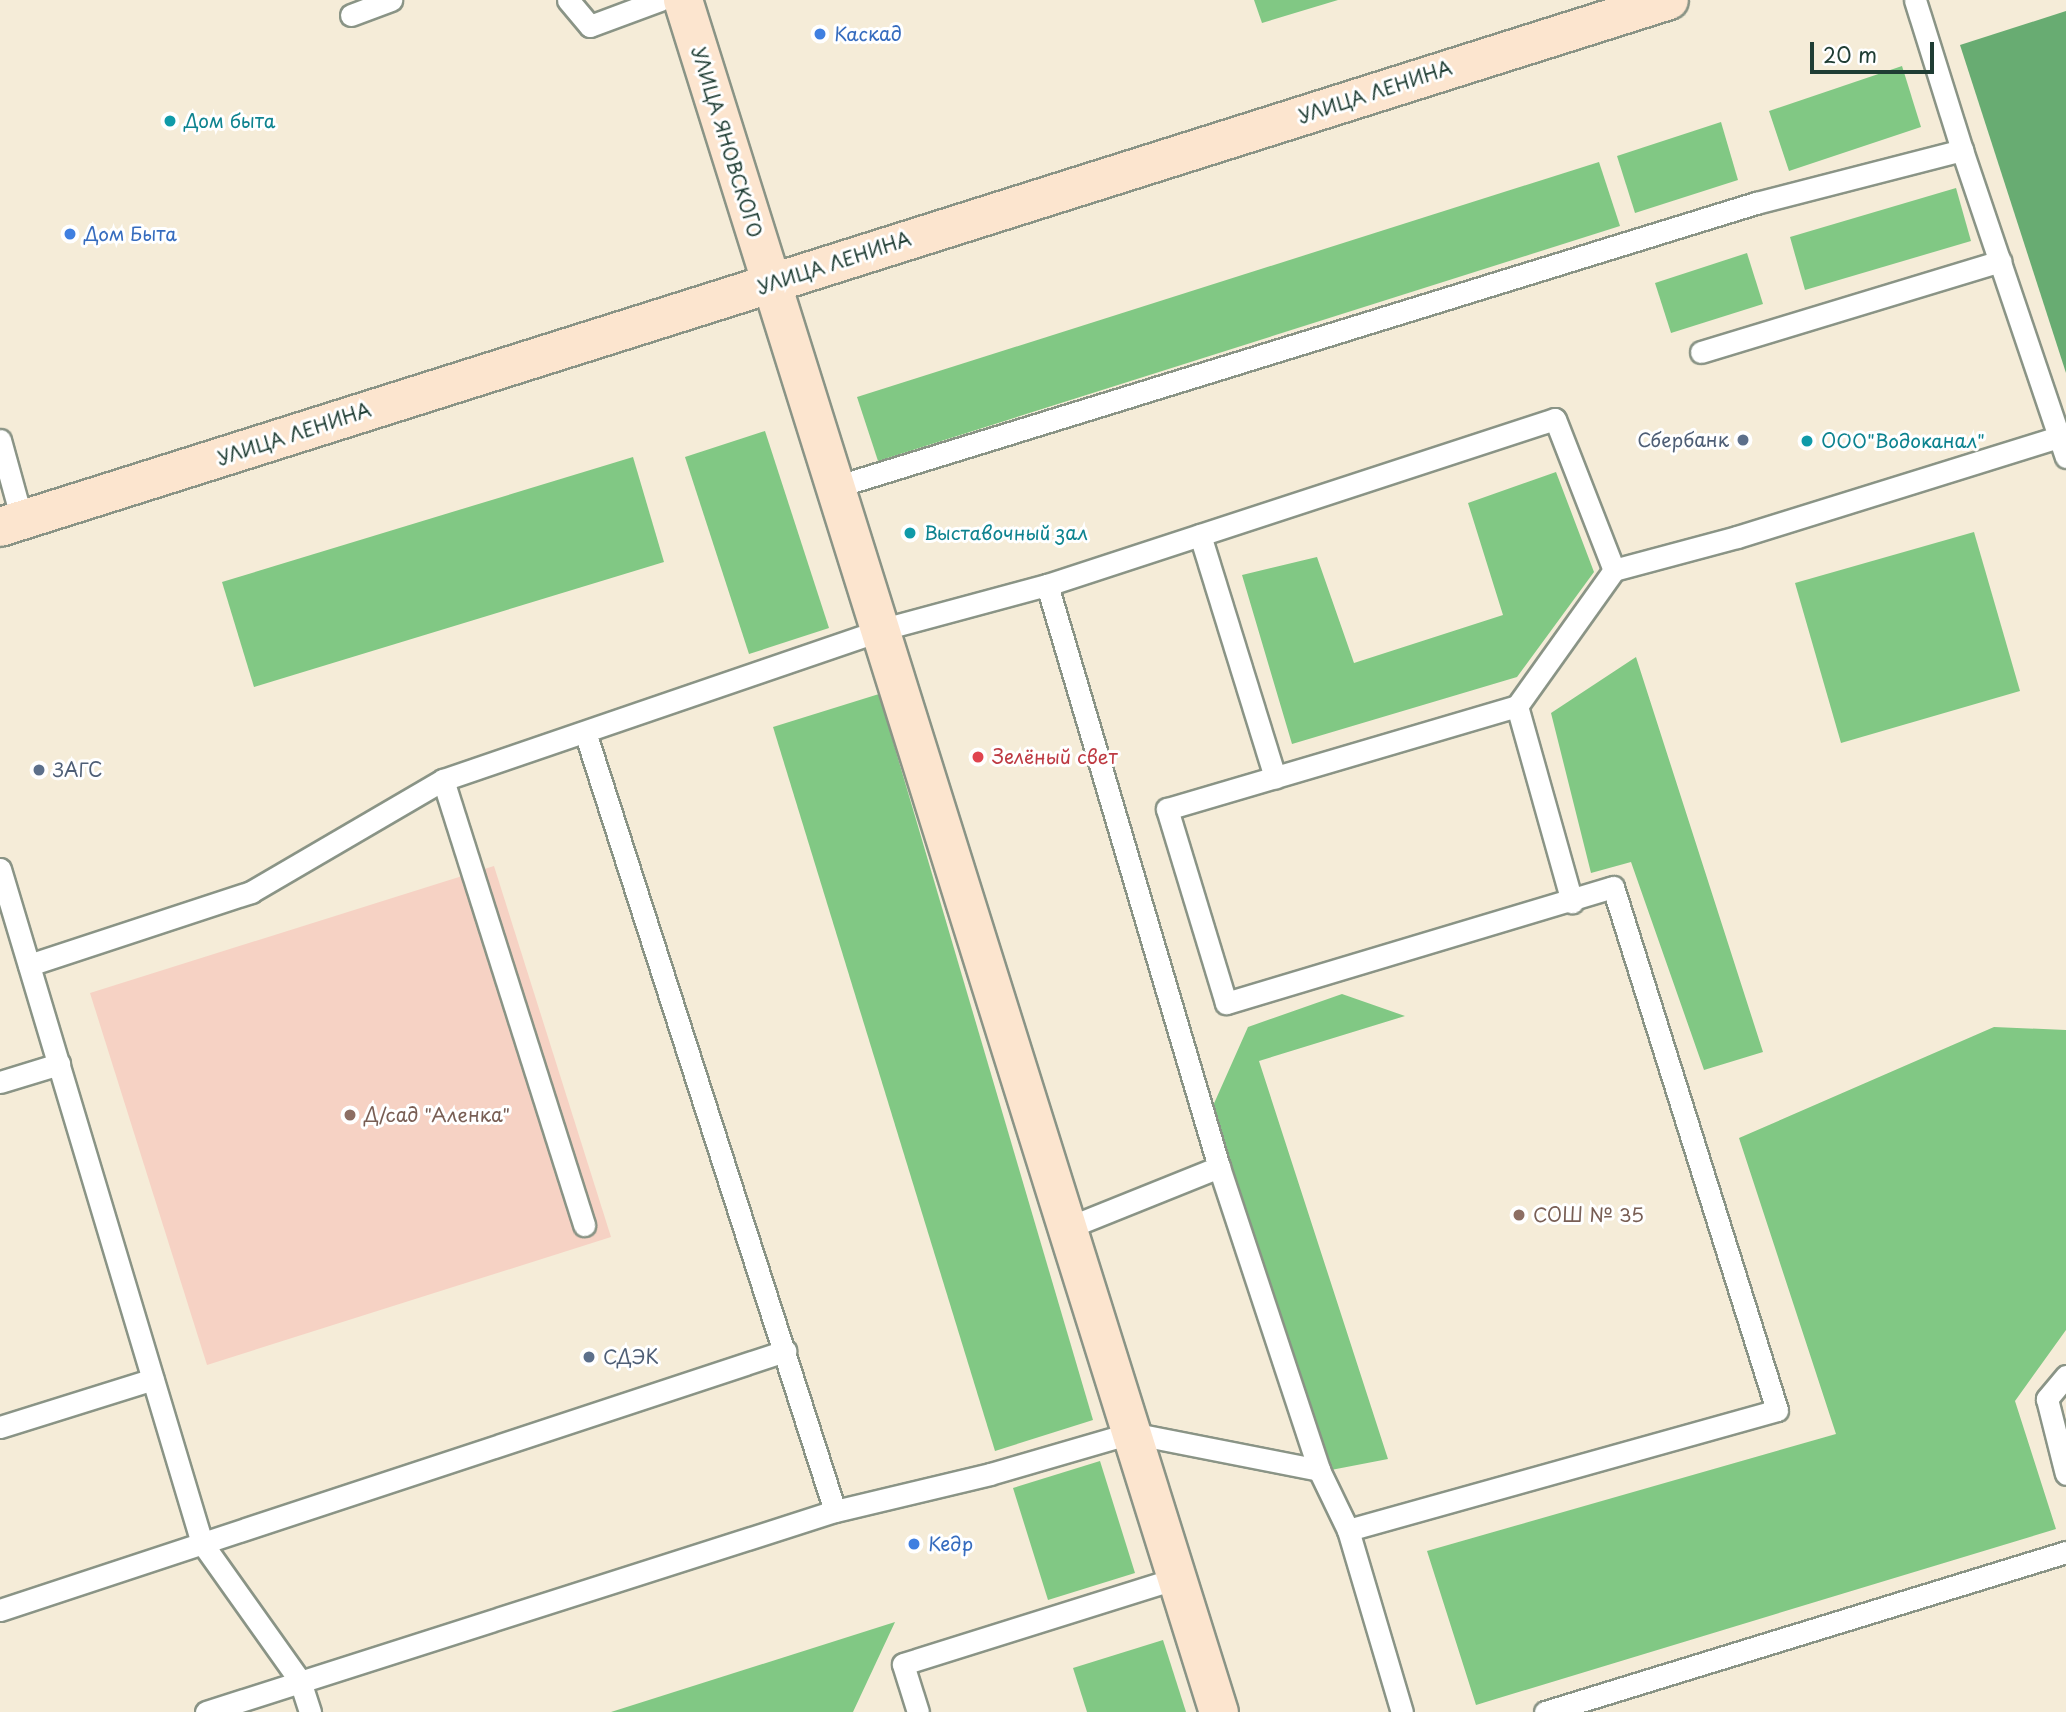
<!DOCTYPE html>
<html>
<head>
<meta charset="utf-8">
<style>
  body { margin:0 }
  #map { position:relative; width:2066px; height:1712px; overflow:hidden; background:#f5ecd8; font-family:"Playpen Sans",sans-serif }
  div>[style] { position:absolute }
  .built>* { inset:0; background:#f6d2c4 }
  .green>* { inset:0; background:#81c884 }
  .forest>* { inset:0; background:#68ac72 }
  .roads { filter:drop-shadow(2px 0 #8a9486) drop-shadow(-2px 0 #8a9486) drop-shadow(0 2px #8a9486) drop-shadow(0 -2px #8a9486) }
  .lane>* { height:21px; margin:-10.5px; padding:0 10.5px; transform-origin:10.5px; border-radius:10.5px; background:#fff }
  .secondary>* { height:38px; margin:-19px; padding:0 19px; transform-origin:19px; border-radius:19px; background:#fce5cf }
  .dots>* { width:19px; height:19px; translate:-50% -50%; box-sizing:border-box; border:4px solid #fff; border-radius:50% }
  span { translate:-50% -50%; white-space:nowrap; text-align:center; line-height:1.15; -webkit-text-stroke:6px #fff; paint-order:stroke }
  .shop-label { font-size:19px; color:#366cbe }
  .left { translate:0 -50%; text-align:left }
  .street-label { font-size:19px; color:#1f3d34 }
  .culture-label { font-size:19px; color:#0d838f }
  .service-label { font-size:19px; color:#4e5e75 }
  .right { translate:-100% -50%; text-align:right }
  .health-label { font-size:19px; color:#be3a42 }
  .education-label { font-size:19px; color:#785e54 }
  .scale { position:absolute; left:1810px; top:42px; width:124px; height:32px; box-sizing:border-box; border:4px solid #1f3d34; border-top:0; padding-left:9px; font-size:21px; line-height:24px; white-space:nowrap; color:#1f3d34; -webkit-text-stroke:5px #fff; paint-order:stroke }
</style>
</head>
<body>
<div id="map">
  <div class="built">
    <i style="clip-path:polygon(494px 866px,611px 1237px,207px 1365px,90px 993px)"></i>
  </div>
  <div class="green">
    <i style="clip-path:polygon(1254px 0,1338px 0,1262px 23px)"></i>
    <i style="clip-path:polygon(1902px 66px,1921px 127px,1789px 171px,1769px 111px)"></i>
    <i style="clip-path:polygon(1721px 122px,1738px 180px,1635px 213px,1617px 156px)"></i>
    <i style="clip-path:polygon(1599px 162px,1620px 226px,878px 461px,857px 397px)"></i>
    <i style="clip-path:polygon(1956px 188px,1971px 241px,1805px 290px,1790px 237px)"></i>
    <i style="clip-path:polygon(1747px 253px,1763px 304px,1671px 333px,1655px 283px)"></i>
    <i style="clip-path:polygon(765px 431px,829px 628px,749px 654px,685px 457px)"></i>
    <i style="clip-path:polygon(633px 457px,664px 562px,254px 687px,222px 582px)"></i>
    <i style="clip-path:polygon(1556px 472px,1594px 572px,1517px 677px,1292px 744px,1242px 575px,1317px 557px,1354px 663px,1503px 615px,1468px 503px)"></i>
    <i style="clip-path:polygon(1974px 532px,2020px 691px,1841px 743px,1795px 583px)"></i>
    <i style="clip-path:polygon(1636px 657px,1763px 1052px,1704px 1070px,1631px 862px,1591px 873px,1551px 713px)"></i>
    <i style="clip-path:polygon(879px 694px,1093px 1420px,995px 1451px,773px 727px)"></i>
    <i style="clip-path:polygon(1342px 994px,1405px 1016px,1259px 1061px,1388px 1459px,1331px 1470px,1212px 1108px,1248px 1027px)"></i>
    <i style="clip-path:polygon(1994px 1027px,2066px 1030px,2066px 1330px,2015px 1401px,2056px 1529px,1476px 1705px,1427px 1551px,1836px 1434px,1739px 1138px)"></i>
    <i style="clip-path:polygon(1100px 1461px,1135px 1573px,1048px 1600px,1013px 1488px)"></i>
    <i style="clip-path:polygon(895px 1622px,853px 1712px,611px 1712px)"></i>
    <i style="clip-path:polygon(1163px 1640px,1186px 1712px,1087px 1712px,1073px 1668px)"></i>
  </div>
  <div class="forest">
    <i style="clip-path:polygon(2066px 11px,2066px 373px,1960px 45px)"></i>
  </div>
  <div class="roads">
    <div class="lane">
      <i style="left:568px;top:0;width:34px;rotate:50deg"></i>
      <i style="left:590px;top:26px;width:75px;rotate:-20.4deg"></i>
      <i style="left:351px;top:15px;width:43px;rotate:-20.6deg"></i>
      <i style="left:1962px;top:150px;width:324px;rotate:71.3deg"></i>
      <i style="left:1701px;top:352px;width:313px;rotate:-16.9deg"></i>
      <i style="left:0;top:440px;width:83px;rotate:74.6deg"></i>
      <i style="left:835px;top:487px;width:964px;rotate:-17.14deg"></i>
      <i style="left:1756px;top:203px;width:213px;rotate:-14.4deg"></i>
      <i style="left:1962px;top:150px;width:157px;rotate:-107.4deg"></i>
      <i style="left:1200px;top:535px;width:254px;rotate:72.8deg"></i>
      <i style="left:1047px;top:585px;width:607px;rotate:73.54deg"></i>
      <i style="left:1219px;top:1167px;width:319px;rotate:71.7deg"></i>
      <i style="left:1319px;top:1470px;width:67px;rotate:64.2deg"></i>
      <i style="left:1348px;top:1530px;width:190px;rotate:73.5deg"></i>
      <i style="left:1517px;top:706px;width:204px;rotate:74.3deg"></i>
      <i style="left:585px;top:732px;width:818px;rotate:72.21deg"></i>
      <i style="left:443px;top:780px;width:467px;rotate:72.4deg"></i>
      <i style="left:0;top:869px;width:704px;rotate:73.32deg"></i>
      <i style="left:202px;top:1543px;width:169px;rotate:54.6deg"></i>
      <i style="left:300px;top:1681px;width:33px;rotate:72deg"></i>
      <i style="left:29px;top:965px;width:234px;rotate:-18.2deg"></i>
      <i style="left:251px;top:892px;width:222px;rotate:-30.3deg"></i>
      <i style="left:443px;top:780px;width:462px;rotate:-18.9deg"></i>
      <i style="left:880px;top:630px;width:173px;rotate:-15.1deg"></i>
      <i style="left:1047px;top:585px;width:534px;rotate:-18.1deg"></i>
      <i style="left:1555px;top:419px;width:162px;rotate:68.7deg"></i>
      <i style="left:1614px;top:570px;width:127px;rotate:-15deg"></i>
      <i style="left:1737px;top:537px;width:337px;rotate:-17.3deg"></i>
      <i style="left:0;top:1082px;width:62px;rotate:-17deg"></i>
      <i style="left:1067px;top:1228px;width:164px;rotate:-21.9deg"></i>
      <i style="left:2066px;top:1376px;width:30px;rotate:130deg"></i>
      <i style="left:2047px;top:1399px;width:77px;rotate:75.8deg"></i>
      <i style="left:0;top:1427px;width:160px;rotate:-17.4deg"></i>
      <i style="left:1348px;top:1530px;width:445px;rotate:-15.6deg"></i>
      <i style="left:1777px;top:1410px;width:548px;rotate:-107.41deg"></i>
      <i style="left:1613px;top:887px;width:404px;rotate:163.3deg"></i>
      <i style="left:1226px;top:1003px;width:203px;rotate:-106.9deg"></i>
      <i style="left:1167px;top:809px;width:365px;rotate:-16.4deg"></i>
      <i style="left:1517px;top:706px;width:167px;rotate:-54.5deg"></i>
      <i style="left:0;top:1610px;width:827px;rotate:-18.26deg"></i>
      <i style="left:206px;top:1712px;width:660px;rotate:-17.72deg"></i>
      <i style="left:835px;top:1511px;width:159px;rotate:-13.4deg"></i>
      <i style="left:990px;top:1474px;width:147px;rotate:-16.2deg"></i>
      <i style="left:1131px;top:1433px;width:192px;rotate:11.1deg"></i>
      <i style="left:918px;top:1712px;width:50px;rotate:-107.4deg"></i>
      <i style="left:903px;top:1664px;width:287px;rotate:-17.4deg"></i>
      <i style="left:1545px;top:1712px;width:545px;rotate:-17.07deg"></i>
    </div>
    <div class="secondary">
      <i style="left:683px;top:0;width:1794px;rotate:72.62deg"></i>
      <i style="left:0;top:527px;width:1750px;rotate:-17.52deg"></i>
    </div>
  </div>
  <div class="dots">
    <i style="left:820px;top:34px;background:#3f7fe0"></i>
    <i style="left:170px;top:121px;background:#0f9aa8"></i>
    <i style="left:70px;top:234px;background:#3f7fe0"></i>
    <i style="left:1743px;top:440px;background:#5c6f8a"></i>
    <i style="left:1807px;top:441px;background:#0f9aa8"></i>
    <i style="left:910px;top:533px;background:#0f9aa8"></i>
    <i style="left:978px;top:757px;background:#e0444e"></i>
    <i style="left:39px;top:770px;background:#5c6f8a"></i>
    <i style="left:350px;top:1115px;background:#8d6e63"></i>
    <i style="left:1519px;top:1215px;background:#8d6e63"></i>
    <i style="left:589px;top:1357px;background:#5c6f8a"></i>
    <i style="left:914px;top:1544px;background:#3f7fe0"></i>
  </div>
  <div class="shop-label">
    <span class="left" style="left:834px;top:34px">Каскад</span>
    <span class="left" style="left:84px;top:234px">Дом Быта</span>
    <span class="left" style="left:928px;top:1544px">Кедр</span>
  </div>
  <div class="street-label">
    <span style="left:1375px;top:92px;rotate:-18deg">УЛИЦА ЛЕНИНА</span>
    <span style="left:727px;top:142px;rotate:73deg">УЛИЦА ЯНОВСКОГО</span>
    <span style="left:834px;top:263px;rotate:-18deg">УЛИЦА ЛЕНИНА</span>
    <span style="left:294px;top:434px;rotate:-18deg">УЛИЦА ЛЕНИНА</span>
  </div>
  <div class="culture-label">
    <span class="left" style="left:184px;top:121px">Дом быта</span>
    <span class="left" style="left:1821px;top:441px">ООО"Водоканал"</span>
    <span class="left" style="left:924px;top:533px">Выставочный зал</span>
  </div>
  <div class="service-label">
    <span class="right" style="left:1729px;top:440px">Сбербанк</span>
    <span class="left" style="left:53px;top:770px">ЗАГС</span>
    <span class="left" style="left:603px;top:1357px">СДЭК</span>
  </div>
  <div class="health-label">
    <span class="left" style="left:992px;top:757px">Зелёный свет</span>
  </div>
  <div class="education-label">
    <span class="left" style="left:364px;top:1115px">Д/сад "Аленка"</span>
    <span class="left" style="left:1533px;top:1215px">СОШ № 35</span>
  </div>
  <div class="scale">20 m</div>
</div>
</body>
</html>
